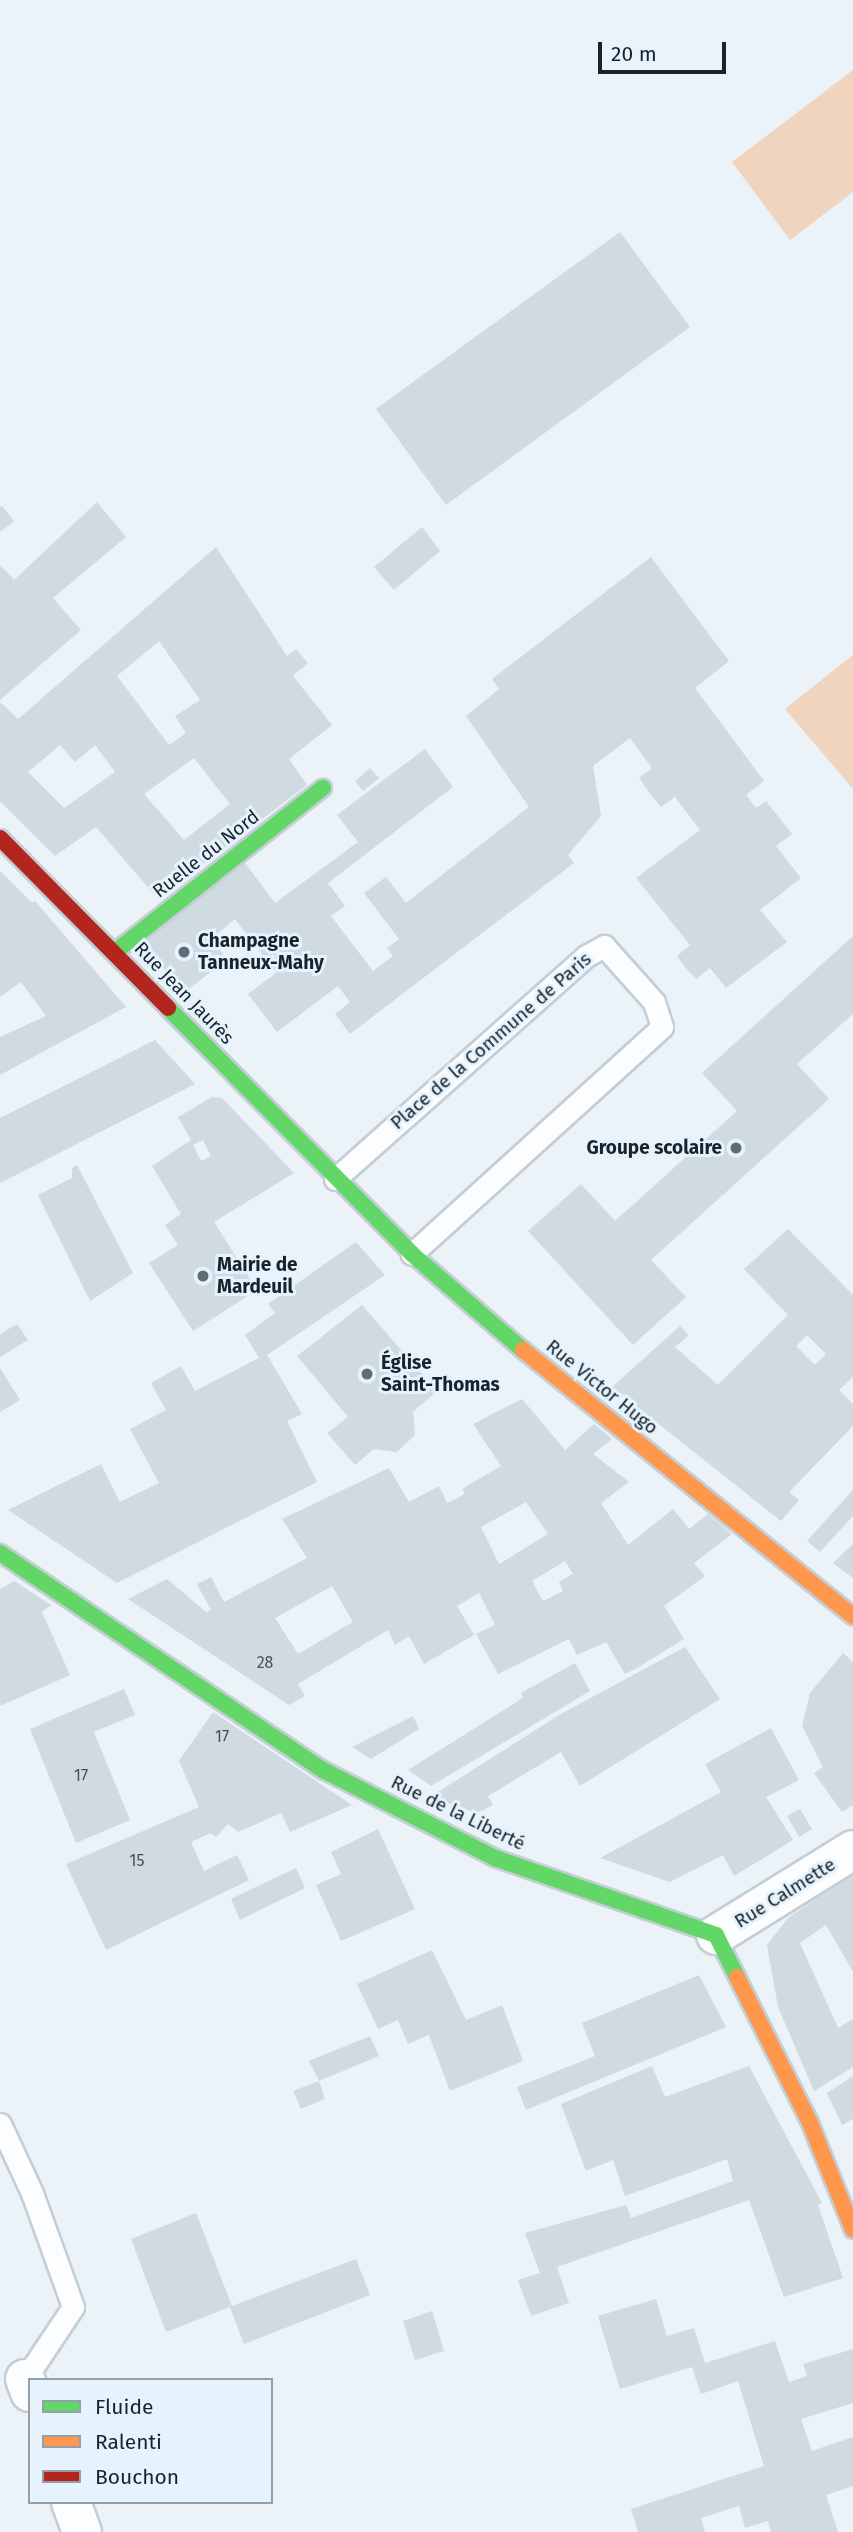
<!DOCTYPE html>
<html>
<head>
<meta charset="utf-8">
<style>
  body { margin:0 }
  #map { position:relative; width:853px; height:2532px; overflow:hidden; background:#ebf2f8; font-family:"Fira Sans",sans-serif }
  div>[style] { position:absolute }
  .green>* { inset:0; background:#f0d4bd }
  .building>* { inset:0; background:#d0dae1 }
  .roads { filter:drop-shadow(2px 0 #c4ced5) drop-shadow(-2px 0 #c4ced5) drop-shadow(0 2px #c4ced5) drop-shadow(0 -2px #c4ced5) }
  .lane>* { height:21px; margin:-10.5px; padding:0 10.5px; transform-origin:10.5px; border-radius:10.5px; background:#fcfdfe }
  .street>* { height:38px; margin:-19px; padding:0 19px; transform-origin:19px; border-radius:19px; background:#fcfdfe }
  .fast>* { height:16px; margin:-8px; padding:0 8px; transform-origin:8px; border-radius:8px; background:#63d668 }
  .slow>* { height:16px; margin:-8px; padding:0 8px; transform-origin:8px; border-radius:8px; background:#ff974d }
  .jam>* { height:16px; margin:-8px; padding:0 8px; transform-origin:8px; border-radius:8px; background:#b3261e }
  .dots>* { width:19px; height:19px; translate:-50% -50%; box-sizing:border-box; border:4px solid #e6f3fd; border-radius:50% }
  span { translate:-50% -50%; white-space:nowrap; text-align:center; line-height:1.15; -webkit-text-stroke:6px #e6f3fd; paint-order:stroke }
  .number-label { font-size:16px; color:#45525a }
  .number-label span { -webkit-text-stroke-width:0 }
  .street-label { font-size:19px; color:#17242d }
  .poi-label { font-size:19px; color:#17242d; font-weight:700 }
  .left { translate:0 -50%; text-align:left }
  .right { translate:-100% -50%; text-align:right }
  .legend { position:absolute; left:28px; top:2378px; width:245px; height:126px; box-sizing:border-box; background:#e6f3fd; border:2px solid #93a0aa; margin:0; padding:9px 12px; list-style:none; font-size:21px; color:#17242d }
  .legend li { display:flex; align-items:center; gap:14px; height:35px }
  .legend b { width:35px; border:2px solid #93a0aa }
  .scale { position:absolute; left:598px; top:42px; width:128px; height:32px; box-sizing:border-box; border:4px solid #17242d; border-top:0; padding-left:9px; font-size:21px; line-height:24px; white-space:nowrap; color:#17242d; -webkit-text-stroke:5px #e6f3fd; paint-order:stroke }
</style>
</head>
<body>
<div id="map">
  <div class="green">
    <i style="clip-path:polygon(853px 70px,853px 192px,790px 240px,732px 162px)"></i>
    <i style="clip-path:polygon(853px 655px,853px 789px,785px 709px)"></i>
  </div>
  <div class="building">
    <i style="clip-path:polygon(620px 232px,690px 327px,446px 505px,376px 409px)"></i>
    <i style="clip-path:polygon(97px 502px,126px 537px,53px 598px,81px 630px,0 700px,0 565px,14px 580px)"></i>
    <i style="clip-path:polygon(2px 506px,14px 521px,0 532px,0 507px)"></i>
    <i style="clip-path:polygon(422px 527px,440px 551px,394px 590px,374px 567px)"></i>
    <i style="clip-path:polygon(evenodd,216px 547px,287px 656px,296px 649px,308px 663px,293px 676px,332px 725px,289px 759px,307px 785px,158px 899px,96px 827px,55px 856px,0 801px,0 702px,18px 719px,216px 547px,159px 641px,200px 700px,175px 716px,186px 733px,169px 745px,117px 676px,159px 641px,216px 547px,60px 745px,75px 762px,95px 745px,115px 772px,64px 808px,28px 772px,60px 745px,216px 547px,194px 758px,230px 804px,184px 840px,144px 794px,194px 758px)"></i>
    <i style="clip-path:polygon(651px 557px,729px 661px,695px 688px,764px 781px,746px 795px,756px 808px,766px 801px,792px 834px,776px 846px,801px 878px,760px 910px,787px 942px,726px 988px,710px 968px,696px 979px,685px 967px,677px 956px,690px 945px,636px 878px,700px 830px,675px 797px,661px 807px,652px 796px,639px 778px,652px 768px,630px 738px,593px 766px,601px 816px,568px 855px,574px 863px,350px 1034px,335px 1014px,350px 1002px,338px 986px,277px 1032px,248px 994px,276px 973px,235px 919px,211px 939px,227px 959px,185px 992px,141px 944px,242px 859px,275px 903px,358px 842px,337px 815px,425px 749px,453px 787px,328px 883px,345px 906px,331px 916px,373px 971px,393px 956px,387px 948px,399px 939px,364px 893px,386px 877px,406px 903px,529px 807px,466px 716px,499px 689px,492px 679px)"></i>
    <i style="clip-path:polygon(370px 768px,379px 778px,363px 791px,355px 781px)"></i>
    <i style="clip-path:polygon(0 871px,32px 903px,35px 901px,126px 1007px,0 1075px,0 1037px,46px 1016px,21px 982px,0 997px)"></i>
    <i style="clip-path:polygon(853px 936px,853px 1014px,797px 1064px,829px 1099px,651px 1260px,686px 1297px,633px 1345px,528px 1231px,581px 1184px,615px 1221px,737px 1111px,702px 1073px)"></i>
    <i style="clip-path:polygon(155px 1040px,195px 1084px,0 1183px,0 1118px)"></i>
    <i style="clip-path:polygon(evenodd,212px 1097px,222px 1098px,294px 1173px,214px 1222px,257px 1290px,193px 1331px,149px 1263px,178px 1245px,165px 1225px,181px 1214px,152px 1166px,191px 1140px,178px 1117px,212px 1097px,203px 1140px,211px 1156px,201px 1161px,193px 1145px,203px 1140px)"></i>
    <i style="clip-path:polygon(77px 1165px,133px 1273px,90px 1301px,38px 1195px,72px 1178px,72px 1168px)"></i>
    <i style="clip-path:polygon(evenodd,788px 1229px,853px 1295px,853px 1377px,839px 1390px,853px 1404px,853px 1426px,789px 1492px,799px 1500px,781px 1521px,612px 1387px,680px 1326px,689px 1335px,675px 1347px,718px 1385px,788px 1315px,744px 1269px,788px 1229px,807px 1335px,826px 1354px,815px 1365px,796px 1346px,807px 1335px)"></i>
    <i style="clip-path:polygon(356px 1242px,385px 1275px,267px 1355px,302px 1414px,287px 1421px,317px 1482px,117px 1583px,8px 1510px,101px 1464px,120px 1502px,159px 1483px,130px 1429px,166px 1410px,151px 1383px,181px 1366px,195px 1391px,259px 1358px,245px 1335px,275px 1313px,268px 1304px)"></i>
    <i style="clip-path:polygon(362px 1305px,437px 1391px,413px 1412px,415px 1435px,397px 1452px,374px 1449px,355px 1465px,327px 1433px,348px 1417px,297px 1356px)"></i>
    <i style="clip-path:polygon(17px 1324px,28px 1340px,0 1357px,0 1334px)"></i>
    <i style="clip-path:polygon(0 1368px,20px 1400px,0 1412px)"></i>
    <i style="clip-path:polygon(evenodd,522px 1399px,565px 1450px,594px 1424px,612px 1439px,593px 1454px,629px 1482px,601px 1503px,628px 1545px,673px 1509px,689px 1529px,708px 1514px,732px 1534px,694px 1563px,705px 1576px,664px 1606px,684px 1639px,637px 1668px,625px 1674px,606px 1642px,577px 1655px,569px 1639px,498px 1674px,476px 1634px,495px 1625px,479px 1593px,457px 1606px,474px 1635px,424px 1664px,409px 1636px,395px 1645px,388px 1630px,298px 1684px,305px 1696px,289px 1705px,128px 1599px,167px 1579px,206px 1612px,211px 1610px,197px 1584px,211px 1577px,224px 1602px,307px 1558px,282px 1519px,389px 1468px,409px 1502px,439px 1486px,447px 1503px,465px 1494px,462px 1489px,501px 1466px,473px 1424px,522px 1399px,526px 1502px,548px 1534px,499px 1564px,481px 1527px,526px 1502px,522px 1399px,565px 1561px,573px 1574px,559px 1582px,563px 1591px,543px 1601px,532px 1581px,565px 1561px,522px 1399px,332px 1586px,353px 1622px,298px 1654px,275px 1618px,332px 1586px)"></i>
    <i style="clip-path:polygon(853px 1490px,853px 1516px,820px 1552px,807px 1541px)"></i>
    <i style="clip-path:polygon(853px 1544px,853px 1578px,833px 1563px)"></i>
    <i style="clip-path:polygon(14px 1581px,51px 1605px,42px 1612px,70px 1675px,0 1706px,0 1589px)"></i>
    <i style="clip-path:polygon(685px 1647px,720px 1699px,580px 1786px,561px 1752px,488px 1796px,493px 1805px,477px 1813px,430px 1797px,559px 1715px)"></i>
    <i style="clip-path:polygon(843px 1653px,853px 1662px,853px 1805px,842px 1812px,814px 1773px,823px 1767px,802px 1726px,810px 1693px)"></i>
    <i style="clip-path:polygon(575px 1663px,590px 1691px,431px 1786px,408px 1770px,523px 1698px,521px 1693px)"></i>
    <i style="clip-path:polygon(124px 1689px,135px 1715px,94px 1732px,130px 1820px,76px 1843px,30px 1729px)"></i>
    <i style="clip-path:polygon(213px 1712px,352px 1805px,290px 1832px,281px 1813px,238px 1832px,228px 1824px,216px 1837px,211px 1833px,191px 1842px,204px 1871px,237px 1855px,249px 1880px,106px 1950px,66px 1864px,199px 1807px,179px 1761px)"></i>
    <i style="clip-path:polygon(413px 1716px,419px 1729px,371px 1759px,352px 1747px)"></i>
    <i style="clip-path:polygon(771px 1728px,799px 1780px,766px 1797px,793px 1840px,734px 1876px,723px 1855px,670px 1882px,600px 1858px,721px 1792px,705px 1764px)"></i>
    <i style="clip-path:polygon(800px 1809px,812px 1829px,799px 1837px,787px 1816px)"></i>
    <i style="clip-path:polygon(378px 1829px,415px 1909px,341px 1941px,316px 1885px,341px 1874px,331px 1852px)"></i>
    <i style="clip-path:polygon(296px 1868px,305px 1888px,240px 1920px,231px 1899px)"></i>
    <i style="clip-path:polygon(853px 1873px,853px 1972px,826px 1925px,800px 1943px,838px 2028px,853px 2019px,853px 2067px,814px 2091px,778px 2007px,767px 1945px,788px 1918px)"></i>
    <i style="clip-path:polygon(432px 1950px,466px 2020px,502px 2005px,523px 2061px,450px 2091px,429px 2035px,408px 2044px,398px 2020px,378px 2029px,357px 1984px)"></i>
    <i style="clip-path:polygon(699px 1975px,726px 2027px,526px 2110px,517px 2087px,595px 2056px,582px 2023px)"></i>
    <i style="clip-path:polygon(370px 2036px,379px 2056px,319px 2081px,309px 2061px)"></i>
    <i style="clip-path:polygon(652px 2066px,665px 2097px,749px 2066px,822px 2203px,818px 2205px,843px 2278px,784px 2297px,749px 2200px,557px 2267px,569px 2303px,531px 2316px,518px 2280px,540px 2273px,525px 2233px,626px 2205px,631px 2218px,733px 2181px,727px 2159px,625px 2196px,613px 2160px,586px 2171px,561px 2104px)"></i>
    <i style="clip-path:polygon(853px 2076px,853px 2119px,842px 2125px,827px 2093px)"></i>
    <i style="clip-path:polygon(319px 2081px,325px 2099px,301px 2109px,293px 2091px)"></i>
    <i style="clip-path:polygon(196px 2213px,232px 2306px,356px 2259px,370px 2295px,244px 2344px,230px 2307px,166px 2332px,131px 2239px)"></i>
    <i style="clip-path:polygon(656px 2299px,667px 2336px,694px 2328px,705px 2363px,775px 2341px,789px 2382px,807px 2376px,803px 2364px,853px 2349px,853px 2403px,801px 2419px,812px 2451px,853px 2437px,853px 2486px,826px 2495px,838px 2532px,771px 2532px,768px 2521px,745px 2528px,739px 2506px,701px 2518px,705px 2532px,638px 2532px,631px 2509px,764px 2466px,738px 2381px,701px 2394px,692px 2367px,620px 2389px,598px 2316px)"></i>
    <i style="clip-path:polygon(432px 2311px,444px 2351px,415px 2360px,403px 2321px)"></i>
  </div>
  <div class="roads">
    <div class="lane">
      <i style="left:335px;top:1179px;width:336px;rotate:-41.6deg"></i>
      <i style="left:586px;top:956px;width:21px;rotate:-29deg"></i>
      <i style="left:604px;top:946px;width:75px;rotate:48.2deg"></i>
      <i style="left:654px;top:1002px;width:26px;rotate:72deg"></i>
      <i style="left:662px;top:1027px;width:338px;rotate:137.8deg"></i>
      <i style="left:0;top:2124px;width:76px;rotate:65.1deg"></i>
      <i style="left:32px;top:2193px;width:121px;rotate:70.2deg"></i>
      <i style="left:73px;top:2307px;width:87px;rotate:123.7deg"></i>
    </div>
    <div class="street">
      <i style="left:716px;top:1935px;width:161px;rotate:-31.8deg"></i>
      <i style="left:25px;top:2379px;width:14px;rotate:69deg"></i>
      <i style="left:71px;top:2502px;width:32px;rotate:70deg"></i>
    </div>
    <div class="fast">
      <i style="left:115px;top:952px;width:265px;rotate:-38.3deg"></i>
      <i style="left:168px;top:1008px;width:346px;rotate:45.2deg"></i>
      <i style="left:412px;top:1254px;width:147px;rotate:40.9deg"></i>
      <i style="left:0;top:1553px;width:391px;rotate:33.9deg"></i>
      <i style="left:325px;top:1771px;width:191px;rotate:27.1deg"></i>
      <i style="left:495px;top:1858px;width:234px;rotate:19.2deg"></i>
      <i style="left:716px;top:1935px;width:47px;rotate:63.4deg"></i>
    </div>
    <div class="slow">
      <i style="left:523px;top:1350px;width:424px;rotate:38.9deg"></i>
      <i style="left:737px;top:1977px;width:163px;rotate:63.4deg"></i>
      <i style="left:810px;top:2123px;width:115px;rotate:68.1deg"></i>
    </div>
    <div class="jam">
      <i style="left:0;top:838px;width:239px;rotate:45.3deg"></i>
    </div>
  </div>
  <div class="dots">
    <i style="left:184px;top:952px;background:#616c74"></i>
    <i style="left:736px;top:1148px;background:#616c74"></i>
    <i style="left:203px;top:1276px;background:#616c74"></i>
    <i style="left:367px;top:1374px;background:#616c74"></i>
  </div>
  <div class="number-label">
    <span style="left:265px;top:1663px">28</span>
    <span style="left:222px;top:1737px">17</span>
    <span style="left:81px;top:1776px">17</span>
    <span style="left:137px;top:1861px">15</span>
  </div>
  <div class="street-label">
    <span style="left:206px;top:854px;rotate:-38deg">Ruelle du Nord</span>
    <span style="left:184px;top:993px;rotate:46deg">Rue Jean Jaurès</span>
    <span style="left:491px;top:1041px;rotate:-41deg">Place de la Commune de Paris</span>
    <span style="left:602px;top:1387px;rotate:39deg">Rue Victor Hugo</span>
    <span style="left:458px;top:1813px;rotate:26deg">Rue de la Liberté</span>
    <span style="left:785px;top:1893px;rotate:-32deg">Rue Calmette</span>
  </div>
  <div class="poi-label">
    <span class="left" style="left:198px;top:952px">Champagne<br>Tanneux-Mahy</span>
    <span class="right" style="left:722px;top:1148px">Groupe scolaire</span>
    <span class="left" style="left:217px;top:1276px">Mairie de<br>Mardeuil</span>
    <span class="left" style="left:381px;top:1374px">Église<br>Saint-Thomas</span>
  </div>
  <ul class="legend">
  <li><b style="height:9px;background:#63d668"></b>Fluide</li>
  <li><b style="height:9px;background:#ff974d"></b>Ralenti</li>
  <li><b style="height:9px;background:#b3261e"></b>Bouchon</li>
  </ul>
  <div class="scale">20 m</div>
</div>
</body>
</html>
